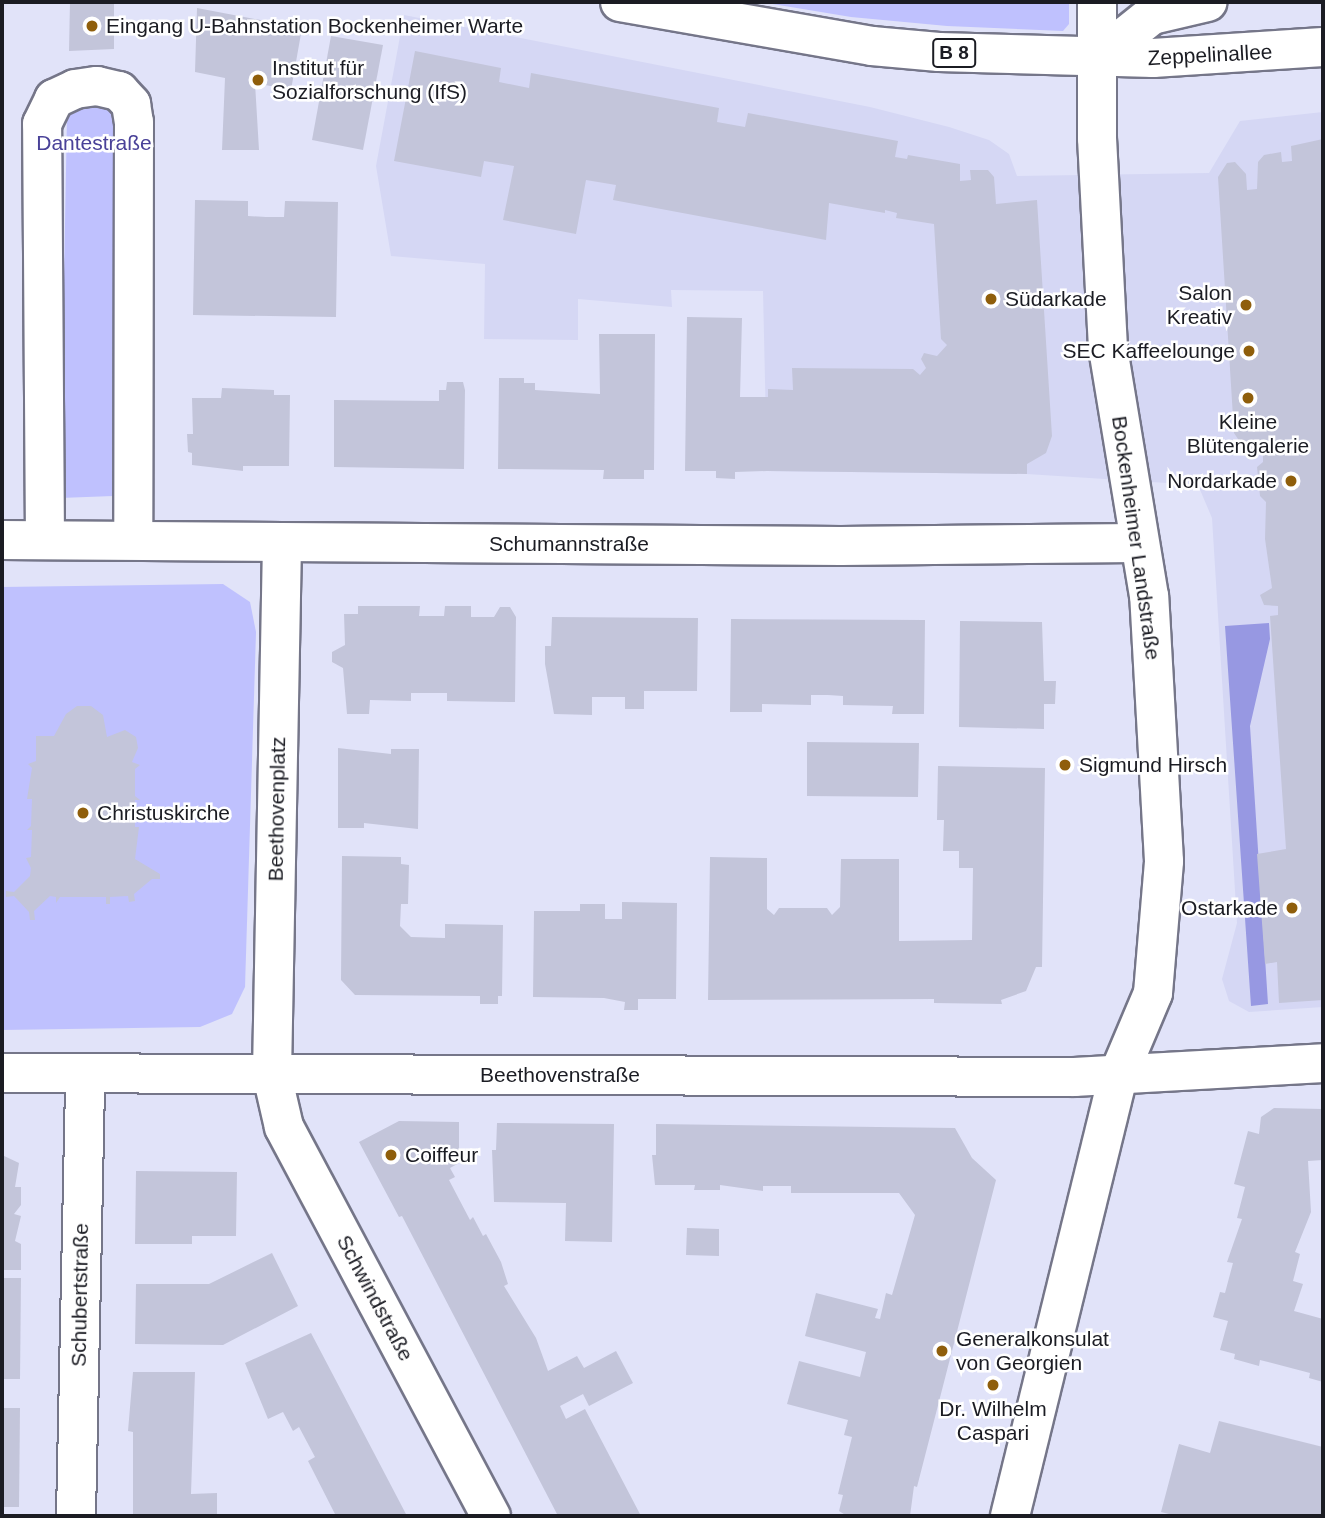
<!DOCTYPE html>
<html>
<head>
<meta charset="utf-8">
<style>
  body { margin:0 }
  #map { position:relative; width:1325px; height:1518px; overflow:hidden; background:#e1e3f9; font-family:Arial,sans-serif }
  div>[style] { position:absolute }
  .built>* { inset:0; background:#d5d7f4 }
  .green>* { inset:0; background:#bfc1fe }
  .water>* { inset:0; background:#9798e2 }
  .building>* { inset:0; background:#c3c5da }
  .roads { filter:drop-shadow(2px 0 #757689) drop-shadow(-2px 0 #757689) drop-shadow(0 2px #757689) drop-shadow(0 -2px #757689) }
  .street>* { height:38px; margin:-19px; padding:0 19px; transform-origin:19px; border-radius:19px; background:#fff }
  .secondary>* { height:38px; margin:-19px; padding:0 19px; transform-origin:19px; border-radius:19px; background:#fff }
  .primary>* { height:38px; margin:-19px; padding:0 19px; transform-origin:19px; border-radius:19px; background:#fff }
  .dots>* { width:19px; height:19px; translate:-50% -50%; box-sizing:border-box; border:4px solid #fff; border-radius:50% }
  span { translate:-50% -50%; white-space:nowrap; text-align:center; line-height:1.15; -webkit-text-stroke:5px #fff; paint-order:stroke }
  .shield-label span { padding:2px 5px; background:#fff; border:2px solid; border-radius:5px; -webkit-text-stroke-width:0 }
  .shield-label { font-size:19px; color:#1b1c23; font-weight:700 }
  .poi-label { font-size:21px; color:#1b1c23 }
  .left { translate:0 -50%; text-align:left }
  .right { translate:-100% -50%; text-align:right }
  .street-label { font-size:21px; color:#1b1c23 }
  .park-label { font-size:21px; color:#494198 }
  .frame { position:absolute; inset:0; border:4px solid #1b1c23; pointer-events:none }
</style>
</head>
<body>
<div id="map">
  <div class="built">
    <i style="clip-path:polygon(404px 15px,870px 107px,949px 127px,989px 140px,1009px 154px,1017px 176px,1209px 173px,1240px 121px,1323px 112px,1323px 1007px,1249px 1012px,1229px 1001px,1222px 979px,1237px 923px,1212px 518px,1198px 485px,1027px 474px,767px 471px,763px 291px,671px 290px,672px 307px,578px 299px,578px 340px,484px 339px,485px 264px,391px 256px,376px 166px)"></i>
  </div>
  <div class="green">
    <i style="clip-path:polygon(760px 2px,1069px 2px,1069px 24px,1063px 31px,947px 26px,851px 17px)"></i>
    <i style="clip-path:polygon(75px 100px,113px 100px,122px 164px,115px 169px,113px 496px,60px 498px,67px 115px)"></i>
    <i style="clip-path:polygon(223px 584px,250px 602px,256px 632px,245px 987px,232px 1014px,200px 1027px,2px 1030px,2px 587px)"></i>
  </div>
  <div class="water">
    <i style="clip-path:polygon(1269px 623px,1270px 639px,1250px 726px,1268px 1004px,1251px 1006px,1225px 626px)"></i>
  </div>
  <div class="building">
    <i style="clip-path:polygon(70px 2px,114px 2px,114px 49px,69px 51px)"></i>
    <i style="clip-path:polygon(197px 8px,302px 28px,291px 90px,255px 83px,259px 150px,222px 150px,225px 78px,195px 72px)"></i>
    <i style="clip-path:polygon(331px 36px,383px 45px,363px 150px,312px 140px)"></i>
    <i style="clip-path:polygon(415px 51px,501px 68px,499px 82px,529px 88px,531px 73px,719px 108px,717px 122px,745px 127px,748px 113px,898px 141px,895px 157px,907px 159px,908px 155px,960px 164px,960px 181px,971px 180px,970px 170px,988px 170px,994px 177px,996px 204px,1037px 200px,1052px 436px,1046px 453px,1027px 464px,1027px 474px,767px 471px,735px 472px,735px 479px,716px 478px,716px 471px,685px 471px,687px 317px,742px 318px,740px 397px,768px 397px,768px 389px,793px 390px,792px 368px,913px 369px,920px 375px,926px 368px,921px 359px,924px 353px,937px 356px,947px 345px,941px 339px,934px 224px,896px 218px,897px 213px,885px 210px,885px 213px,829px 203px,826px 240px,613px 200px,616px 185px,586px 180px,576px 234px,503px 220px,514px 166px,484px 161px,481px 177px,394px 161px)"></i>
    <i style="clip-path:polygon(1323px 139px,1323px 1000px,1279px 1003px,1277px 962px,1265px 964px,1257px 854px,1286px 849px,1270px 616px,1278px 615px,1278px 606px,1264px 605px,1260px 595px,1272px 588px,1265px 539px,1266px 502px,1260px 496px,1257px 467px,1263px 462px,1263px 451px,1244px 448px,1234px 433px,1218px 177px,1227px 163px,1235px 162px,1246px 174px,1247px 190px,1257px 189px,1258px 162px,1264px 155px,1281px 152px,1282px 162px,1292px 161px,1291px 146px)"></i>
    <i style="clip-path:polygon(195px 200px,248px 201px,248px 216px,266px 217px,284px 217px,285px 201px,338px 202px,336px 317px,193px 315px)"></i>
    <i style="clip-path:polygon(599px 334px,655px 334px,654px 470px,644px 470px,644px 479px,603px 479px,604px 470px,498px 469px,499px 378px,524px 378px,524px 383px,535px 383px,535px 390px,600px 394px)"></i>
    <i style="clip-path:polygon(447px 382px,463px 382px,465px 390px,464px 469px,334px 467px,334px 400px,439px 401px,439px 390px,446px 390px)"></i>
    <i style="clip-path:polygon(222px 388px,274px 390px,274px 395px,290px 395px,289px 466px,243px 466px,243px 471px,192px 465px,192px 453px,188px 452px,187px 434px,193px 434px,192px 398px,221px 398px)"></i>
    <i style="clip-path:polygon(358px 606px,420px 606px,419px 616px,444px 616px,445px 606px,471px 606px,471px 617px,494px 617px,500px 607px,510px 607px,516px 617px,515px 702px,447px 701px,447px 693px,411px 693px,411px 701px,370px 700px,369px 714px,347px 714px,343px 668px,332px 662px,332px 652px,345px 645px,344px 614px,358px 614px)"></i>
    <i style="clip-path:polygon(552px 617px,698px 618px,697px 691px,644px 691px,644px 709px,625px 709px,625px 697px,592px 697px,592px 715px,554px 714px,545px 664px,545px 646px,551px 646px)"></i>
    <i style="clip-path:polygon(731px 619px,925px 620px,924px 714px,892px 714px,893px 706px,843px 705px,843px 696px,828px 695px,811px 695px,811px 705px,762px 704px,762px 712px,730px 712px)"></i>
    <i style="clip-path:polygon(960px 621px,1042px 622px,1044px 681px,1056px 681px,1055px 704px,1044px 704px,1044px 729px,959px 727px)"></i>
    <i style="clip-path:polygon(77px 706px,91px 706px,103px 715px,107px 737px,125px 730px,136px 737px,138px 748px,132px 762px,140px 765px,135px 769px,135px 796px,140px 800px,135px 800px,135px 827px,139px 827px,135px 859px,160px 874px,160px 879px,152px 879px,134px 894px,135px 901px,129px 902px,128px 896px,110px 897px,110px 904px,106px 904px,106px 897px,60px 897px,56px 903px,56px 897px,50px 896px,34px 911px,35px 920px,30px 920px,29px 912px,14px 896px,6px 897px,6px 891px,14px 892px,30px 876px,31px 868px,26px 858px,31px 857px,32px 830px,27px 830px,31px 826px,32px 799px,27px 799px,32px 768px,28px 764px,36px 761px,36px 736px,54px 736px,66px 714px)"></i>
    <i style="clip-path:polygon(807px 742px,919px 743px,918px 797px,807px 796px)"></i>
    <i style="clip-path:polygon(338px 748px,391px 754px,391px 749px,419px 749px,418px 829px,364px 823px,364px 828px,338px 828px)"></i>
    <i style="clip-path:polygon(938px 766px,1045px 768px,1042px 967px,1036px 967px,1026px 991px,1001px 1000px,1002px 1004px,934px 1003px,934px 999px,708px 1000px,710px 857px,767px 858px,767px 909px,774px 915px,779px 908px,827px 908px,832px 915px,840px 907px,841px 859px,899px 859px,899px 941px,972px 940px,973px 868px,959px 868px,959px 851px,943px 851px,944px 820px,937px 820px)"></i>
    <i style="clip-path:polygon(342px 856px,401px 857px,401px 864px,409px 865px,408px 904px,401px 904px,400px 926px,411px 937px,445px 938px,445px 924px,503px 925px,502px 996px,498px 996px,498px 1004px,480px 1004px,480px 996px,355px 995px,341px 980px)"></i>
    <i style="clip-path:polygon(622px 902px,677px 903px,676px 999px,638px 999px,638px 1010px,624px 1010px,625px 1002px,604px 998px,533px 997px,534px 911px,580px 911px,580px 904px,605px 904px,605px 919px,622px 919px)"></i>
    <i style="clip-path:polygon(1274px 1108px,1323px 1109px,1323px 1160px,1308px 1161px,1311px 1212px,1295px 1252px,1300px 1254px,1293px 1281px,1303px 1284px,1294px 1311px,1323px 1319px,1323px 1382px,1309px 1378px,1310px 1373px,1260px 1360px,1259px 1366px,1234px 1359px,1235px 1354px,1220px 1350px,1228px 1321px,1213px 1317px,1220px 1292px,1225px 1293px,1233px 1263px,1227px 1262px,1242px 1219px,1237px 1218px,1245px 1187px,1234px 1184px,1248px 1131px,1259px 1134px,1261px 1117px)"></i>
    <i style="clip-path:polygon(399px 1121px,459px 1122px,459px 1163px,450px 1168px,455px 1177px,449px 1180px,470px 1220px,473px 1217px,483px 1236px,486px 1234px,501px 1262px,508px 1284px,504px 1286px,536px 1338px,548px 1371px,577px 1356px,584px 1368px,616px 1351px,633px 1383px,589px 1406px,583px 1394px,560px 1406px,566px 1419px,585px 1409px,641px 1516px,558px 1516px,402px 1216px,399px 1217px,359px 1142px)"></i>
    <i style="clip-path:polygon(497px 1123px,614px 1124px,612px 1242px,565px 1241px,566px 1203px,494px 1202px,492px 1150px,496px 1150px)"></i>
    <i style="clip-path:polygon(656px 1124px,955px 1128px,972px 1158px,996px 1180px,917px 1487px,914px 1486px,910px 1516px,847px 1516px,839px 1511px,843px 1495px,838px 1494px,852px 1437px,844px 1435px,848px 1420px,787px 1404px,799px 1361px,860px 1377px,866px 1352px,805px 1336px,816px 1293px,878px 1309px,875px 1318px,880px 1319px,886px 1293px,892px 1295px,915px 1215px,899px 1193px,791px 1193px,791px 1186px,763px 1186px,763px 1191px,720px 1185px,720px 1190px,694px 1190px,695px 1185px,655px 1185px,652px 1155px,656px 1155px)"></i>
    <i style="clip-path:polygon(2px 1155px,19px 1163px,15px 1187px,21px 1187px,21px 1205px,14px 1214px,21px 1216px,15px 1241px,21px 1244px,21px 1270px,2px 1270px)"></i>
    <i style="clip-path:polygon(136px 1171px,237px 1172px,236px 1236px,192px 1236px,192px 1244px,135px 1244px)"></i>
    <i style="clip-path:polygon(687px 1228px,719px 1229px,719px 1256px,686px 1255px)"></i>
    <i style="clip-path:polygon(272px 1253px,298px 1306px,223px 1345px,135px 1344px,136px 1284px,209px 1284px)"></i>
    <i style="clip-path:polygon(2px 1278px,21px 1278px,20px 1379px,2px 1379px)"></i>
    <i style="clip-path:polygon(311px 1333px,374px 1453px,407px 1516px,336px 1516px,308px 1461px,315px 1457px,299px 1427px,293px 1431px,283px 1412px,268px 1419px,245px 1363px)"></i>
    <i style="clip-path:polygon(133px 1372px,195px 1372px,191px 1494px,217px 1493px,217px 1516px,133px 1516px,133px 1432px,128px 1431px)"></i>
    <i style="clip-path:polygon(2px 1408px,20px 1408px,19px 1507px,2px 1507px)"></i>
    <i style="clip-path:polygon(1219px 1421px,1323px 1447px,1323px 1516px,1177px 1516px,1161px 1512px,1179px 1444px,1210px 1453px)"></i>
  </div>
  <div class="roads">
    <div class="street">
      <i style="left:2px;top:540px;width:839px;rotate:0.41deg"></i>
      <i style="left:841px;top:546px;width:296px;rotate:-0.6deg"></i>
      <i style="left:45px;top:540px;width:416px;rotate:-90.4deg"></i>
      <i style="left:42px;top:124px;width:28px;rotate:-64deg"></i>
      <i style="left:54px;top:99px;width:23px;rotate:-25deg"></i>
      <i style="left:75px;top:89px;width:22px;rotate:-8deg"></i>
      <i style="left:97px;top:86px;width:23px;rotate:13deg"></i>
      <i style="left:119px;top:91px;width:18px;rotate:47deg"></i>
      <i style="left:131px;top:104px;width:18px;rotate:81deg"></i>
      <i style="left:134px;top:122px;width:416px;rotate:90.1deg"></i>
      <i style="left:282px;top:543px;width:532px;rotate:91.08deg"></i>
      <i style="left:272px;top:1075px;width:53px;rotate:77deg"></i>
      <i style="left:284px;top:1127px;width:441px;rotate:62deg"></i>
      <i style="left:2px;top:1073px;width:1073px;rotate:0.21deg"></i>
      <i style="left:1075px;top:1077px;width:248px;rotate:-3.2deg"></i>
      <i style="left:76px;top:1516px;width:442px;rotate:-88.8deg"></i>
    </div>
    <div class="secondary">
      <i style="left:1097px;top:59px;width:70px;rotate:-38.7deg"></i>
      <i style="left:1152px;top:15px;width:57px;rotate:-13.1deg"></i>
      <i style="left:1010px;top:1516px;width:453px;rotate:-76.2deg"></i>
      <i style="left:1118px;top:1076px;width:90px;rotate:-67.1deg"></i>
      <i style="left:1153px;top:993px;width:132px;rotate:-85.2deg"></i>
      <i style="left:1164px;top:861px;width:265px;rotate:-93.2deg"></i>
      <i style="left:1149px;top:596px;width:251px;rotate:-99.4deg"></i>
      <i style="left:1108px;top:348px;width:210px;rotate:-93deg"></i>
      <i style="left:1097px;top:138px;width:136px;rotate:-90deg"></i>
    </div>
    <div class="primary">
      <i style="left:620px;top:2px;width:256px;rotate:9.9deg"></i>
      <i style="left:872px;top:46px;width:67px;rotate:5.1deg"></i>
      <i style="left:939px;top:52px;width:214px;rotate:1.6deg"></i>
      <i style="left:1153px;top:58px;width:170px;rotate:-3.7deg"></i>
    </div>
  </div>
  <div class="dots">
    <i style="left:92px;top:26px;background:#8f5e0b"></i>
    <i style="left:258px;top:80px;background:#8f5e0b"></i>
    <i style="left:991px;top:299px;background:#8f5e0b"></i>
    <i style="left:1246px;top:305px;background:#8f5e0b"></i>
    <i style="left:1249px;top:351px;background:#8f5e0b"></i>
    <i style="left:1248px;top:398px;background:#8f5e0b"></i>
    <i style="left:1291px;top:481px;background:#8f5e0b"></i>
    <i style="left:1065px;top:765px;background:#8f5e0b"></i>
    <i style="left:83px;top:813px;background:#8f5e0b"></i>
    <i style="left:1292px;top:908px;background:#8f5e0b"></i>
    <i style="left:391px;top:1155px;background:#8f5e0b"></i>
    <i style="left:942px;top:1351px;background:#8f5e0b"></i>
    <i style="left:993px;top:1385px;background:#8f5e0b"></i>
  </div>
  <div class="shield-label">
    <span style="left:954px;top:53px">B 8</span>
  </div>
  <div class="poi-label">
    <span class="left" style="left:106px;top:26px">Eingang U-Bahnstation Bockenheimer Warte</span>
    <span class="left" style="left:272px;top:80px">Institut für<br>Sozialforschung (IfS)</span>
    <span class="right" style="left:1232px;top:305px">Salon<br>Kreativ</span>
    <span class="left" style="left:1005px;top:299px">Südarkade</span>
    <span class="right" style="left:1235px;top:351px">SEC Kaffeelounge</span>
    <span style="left:1248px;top:434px">Kleine<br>Blütengalerie</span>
    <span class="right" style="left:1277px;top:481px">Nordarkade</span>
    <span class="left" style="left:1079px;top:765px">Sigmund Hirsch</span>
    <span class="left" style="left:97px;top:813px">Christuskirche</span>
    <span class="right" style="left:1278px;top:908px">Ostarkade</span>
    <span class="left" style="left:405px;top:1155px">Coiffeur</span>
    <span class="left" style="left:956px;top:1351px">Generalkonsulat<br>von Georgien</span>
    <span style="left:993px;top:1421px">Dr. Wilhelm<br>Caspari</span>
  </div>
  <div class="street-label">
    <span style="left:1210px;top:55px;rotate:-3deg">Zeppelinallee</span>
    <span style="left:1136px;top:538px;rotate:82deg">Bockenheimer Landstraße</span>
    <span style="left:569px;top:544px">Schumannstraße</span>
    <span style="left:277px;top:809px;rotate:-89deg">Beethovenplatz</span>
    <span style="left:560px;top:1075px">Beethovenstraße</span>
    <span style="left:80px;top:1295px;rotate:-89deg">Schubertstraße</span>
    <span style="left:375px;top:1298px;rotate:62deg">Schwindstraße</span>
  </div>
  <div class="park-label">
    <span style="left:94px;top:143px">Dantestraße</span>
  </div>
  <div class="frame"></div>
</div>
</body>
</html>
